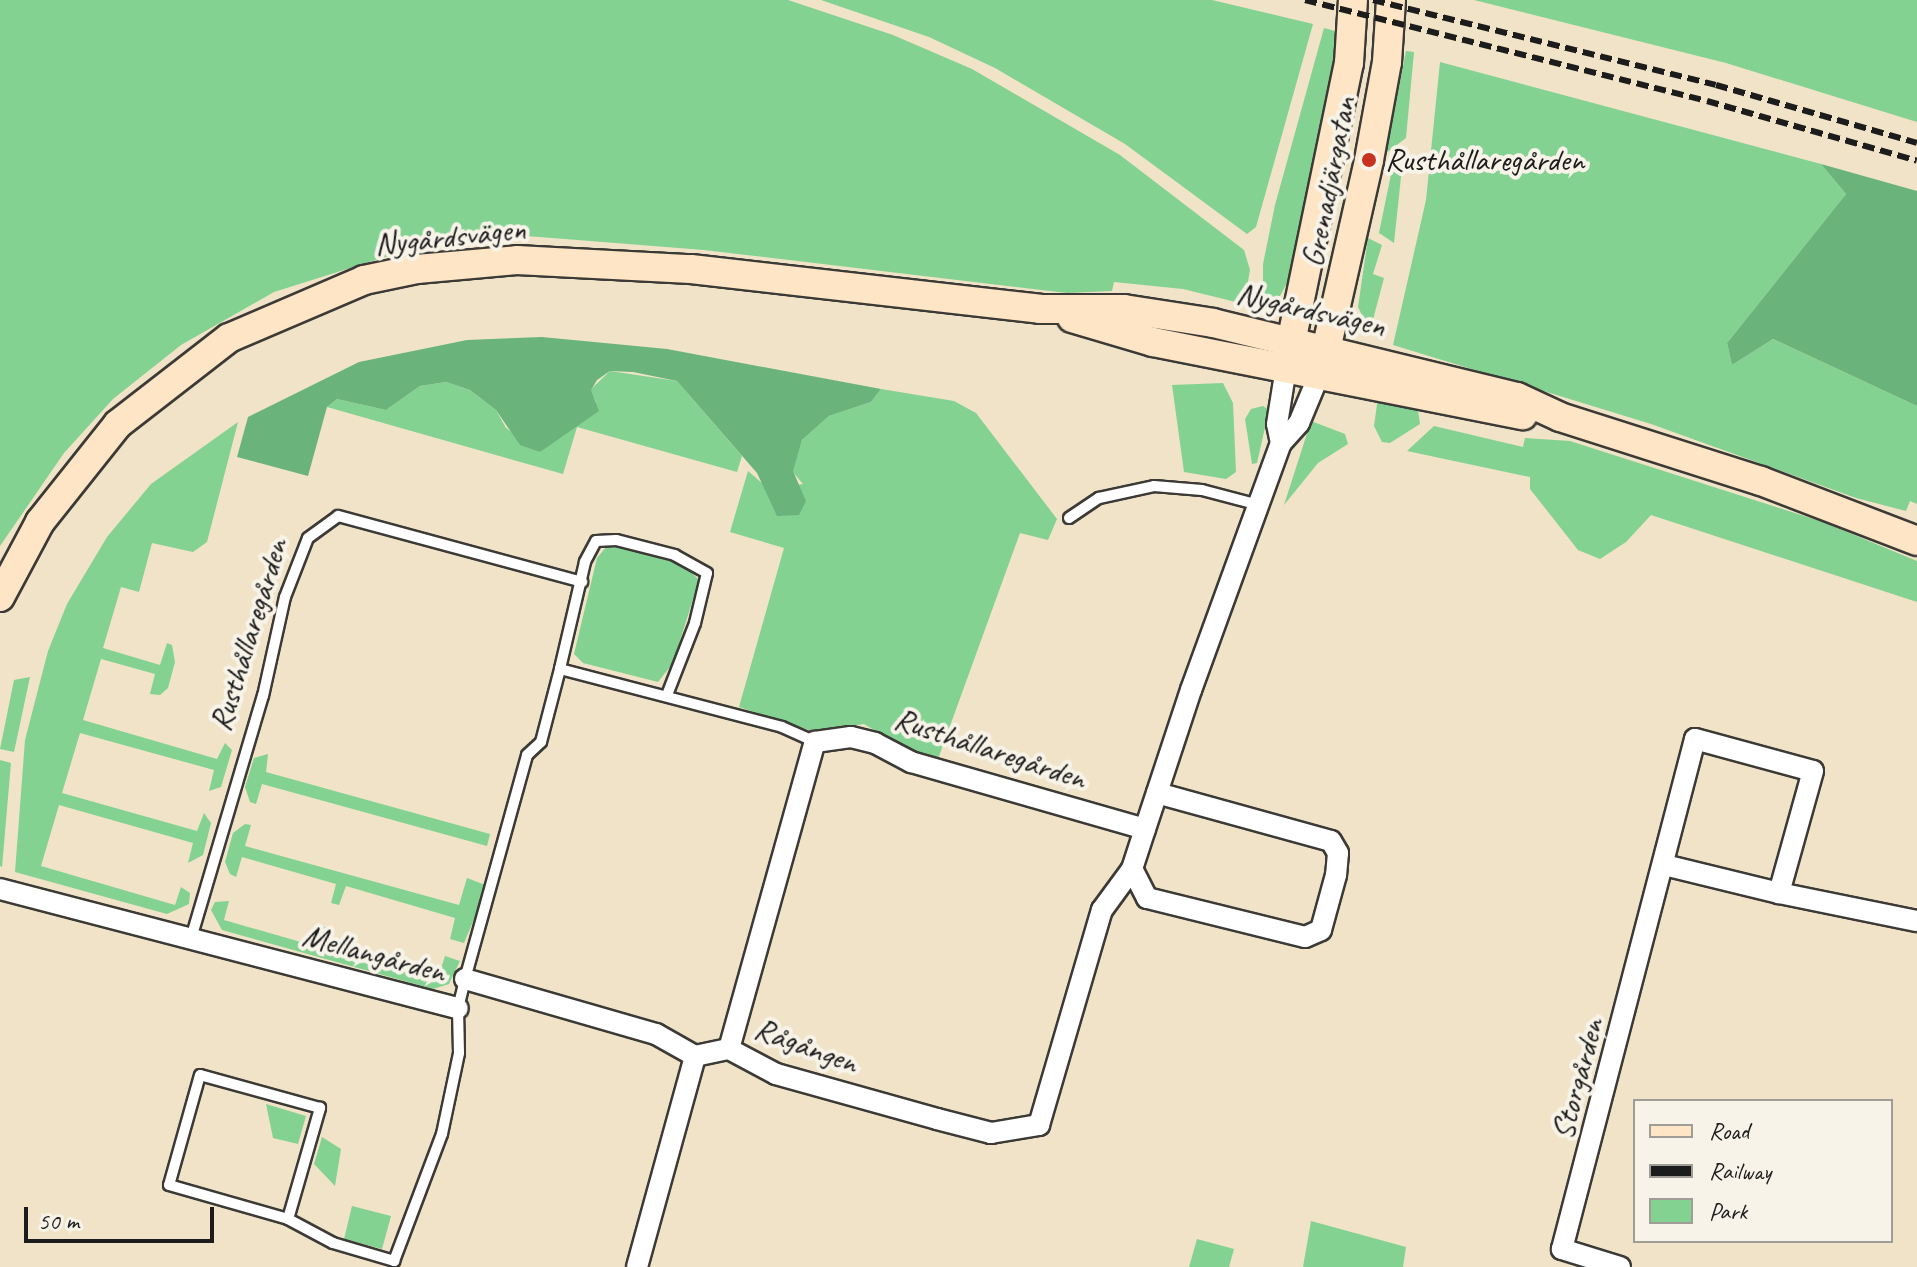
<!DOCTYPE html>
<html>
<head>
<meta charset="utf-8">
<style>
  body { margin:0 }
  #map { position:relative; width:1917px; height:1267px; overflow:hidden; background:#f0e3c7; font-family:Caveat,sans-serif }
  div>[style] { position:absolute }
  .green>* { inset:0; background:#83d292 }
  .forest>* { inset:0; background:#6ab47c }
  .roads { filter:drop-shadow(2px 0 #3c3a36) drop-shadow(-2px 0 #3c3a36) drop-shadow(0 2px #3c3a36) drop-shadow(0 -2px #3c3a36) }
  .lane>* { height:10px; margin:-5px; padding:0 5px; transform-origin:5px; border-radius:5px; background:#fff }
  .street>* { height:20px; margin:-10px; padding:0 10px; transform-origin:10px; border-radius:10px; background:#fff }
  .secondary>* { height:28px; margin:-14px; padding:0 14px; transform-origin:14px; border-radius:14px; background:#fde5c5 }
  .rail>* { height:6px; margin-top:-3px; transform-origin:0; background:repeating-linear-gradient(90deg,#1c1c1c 0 12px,transparent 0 18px) }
  .dots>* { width:22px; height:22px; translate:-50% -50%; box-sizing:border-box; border:4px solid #f7f3e8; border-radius:50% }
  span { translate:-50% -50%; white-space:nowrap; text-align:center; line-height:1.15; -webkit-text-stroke:8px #f7f3e8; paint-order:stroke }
  .poi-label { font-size:32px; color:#1c1c1c }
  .left { translate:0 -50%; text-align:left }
  .street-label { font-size:32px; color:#1c1c1c }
  .legend { position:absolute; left:1633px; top:1099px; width:260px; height:144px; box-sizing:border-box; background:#f7f3e8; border:2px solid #9f9d96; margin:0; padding:10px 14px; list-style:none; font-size:24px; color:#1c1c1c }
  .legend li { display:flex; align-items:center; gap:16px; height:40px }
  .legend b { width:40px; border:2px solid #9f9d96 }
  .scale { position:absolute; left:24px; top:1207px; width:190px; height:36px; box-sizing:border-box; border:4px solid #1c1c1c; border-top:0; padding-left:10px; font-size:24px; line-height:28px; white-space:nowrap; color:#1c1c1c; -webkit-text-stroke:6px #f7f3e8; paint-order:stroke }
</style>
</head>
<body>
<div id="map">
  <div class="green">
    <i style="clip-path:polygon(0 0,788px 0,893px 35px,972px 69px,1120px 155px,1244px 250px,1250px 270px,1244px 304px,1183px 289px,1114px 282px,1112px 291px,1067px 293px,704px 250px,514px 235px,417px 247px,274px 292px,181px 345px,113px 399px,64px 453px,0 546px)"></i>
    <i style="clip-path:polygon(821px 0,1212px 0,1313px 24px,1256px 227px,1247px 234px,1125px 144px,995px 68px,929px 37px)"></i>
    <i style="clip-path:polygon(1474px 0,1917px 0,1917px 122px,1726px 63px)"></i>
    <i style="clip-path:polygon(1324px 28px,1339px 32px,1337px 49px,1291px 275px,1279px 298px,1263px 309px,1263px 264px,1275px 205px)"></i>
    <i style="clip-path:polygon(1406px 51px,1414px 52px,1406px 138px,1386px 153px)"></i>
    <i style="clip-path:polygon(1440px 62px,1821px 164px,1846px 194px,1727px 343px,1732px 365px,1773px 339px,1917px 406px,1917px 504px,1910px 501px,1906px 511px,1856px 498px,1651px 424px,1393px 345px,1426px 200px)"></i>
    <i style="clip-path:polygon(1395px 155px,1403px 158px,1394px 243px,1379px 233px)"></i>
    <i style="clip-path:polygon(1368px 238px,1382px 245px,1373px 274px,1384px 278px,1370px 331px,1358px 307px)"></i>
    <i style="clip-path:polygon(610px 371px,677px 381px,742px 456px,737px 472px,577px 427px,563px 474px,327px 407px,337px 399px,386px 410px,420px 386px,446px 382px,470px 390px,496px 410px,506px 428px,540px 452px,596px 402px,590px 390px)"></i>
    <i style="clip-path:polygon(1223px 383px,1233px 403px,1236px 472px,1226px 479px,1184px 472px,1172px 385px)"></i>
    <i style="clip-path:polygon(881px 389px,954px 401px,976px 413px,1057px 519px,1048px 540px,1020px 533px,938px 759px,906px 749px,864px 724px,815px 732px,739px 707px,784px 548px,730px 532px,748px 471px,769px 489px,803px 484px,792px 471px,802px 440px,829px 416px,871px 402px)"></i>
    <i style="clip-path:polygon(1378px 397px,1418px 410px,1420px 424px,1390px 443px,1382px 442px,1374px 426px)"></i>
    <i style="clip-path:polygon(1263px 406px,1269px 410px,1257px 463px,1252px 464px,1245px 419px,1251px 409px)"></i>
    <i style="clip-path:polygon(1311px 421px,1345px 434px,1348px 444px,1318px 463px,1284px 505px)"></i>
    <i style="clip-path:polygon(238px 422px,207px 542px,193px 552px,152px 543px,139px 592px,121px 587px,103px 648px,160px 665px,167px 643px,172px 645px,175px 662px,168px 688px,160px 695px,150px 694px,155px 674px,101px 659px,83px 720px,217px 759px,225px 743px,232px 750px,221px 787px,209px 791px,214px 770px,80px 733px,62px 793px,197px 831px,204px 813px,211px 823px,203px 855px,188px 863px,193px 843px,59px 805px,41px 866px,175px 905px,181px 887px,190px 893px,189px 904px,167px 914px,15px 872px,25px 740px,48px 651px,67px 604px,107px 537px,151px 484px)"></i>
    <i style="clip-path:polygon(1434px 426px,1523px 447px,1525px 438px,1570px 441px,1823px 522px,1917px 561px,1917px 602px,1651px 515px,1626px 542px,1600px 559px,1578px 550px,1530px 489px,1530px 477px,1407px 451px)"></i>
    <i style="clip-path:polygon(614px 545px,683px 564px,699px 580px,673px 663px,658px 682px,583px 663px,574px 654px,597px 558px,607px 546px)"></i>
    <i style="clip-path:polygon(30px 677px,14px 752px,0 749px,14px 680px)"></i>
    <i style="clip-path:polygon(268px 754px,266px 772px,490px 834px,487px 846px,262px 784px,256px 804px,250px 802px,245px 787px,254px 758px)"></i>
    <i style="clip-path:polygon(0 760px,11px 763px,2px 867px,0 866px)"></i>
    <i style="clip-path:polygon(245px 824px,251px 825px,245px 846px,459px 905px,467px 878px,488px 886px,464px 943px,450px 939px,455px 918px,346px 886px,339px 905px,331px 903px,336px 884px,242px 857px,236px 877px,230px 874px,225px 862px,233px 833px)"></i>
    <i style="clip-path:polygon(229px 901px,224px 920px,318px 947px,324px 927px,333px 930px,328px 950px,437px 981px,445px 956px,460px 961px,449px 984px,433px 989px,222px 930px,211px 910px,215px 902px)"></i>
    <i style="clip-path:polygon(266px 1104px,306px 1116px,298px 1144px,273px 1138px)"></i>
    <i style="clip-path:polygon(322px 1137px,341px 1149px,335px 1186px,314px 1164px)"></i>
    <i style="clip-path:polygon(352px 1206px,391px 1216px,382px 1249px,344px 1239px)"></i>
    <i style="clip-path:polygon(1311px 1221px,1406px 1247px,1403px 1267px,1303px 1267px)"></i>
    <i style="clip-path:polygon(1197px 1239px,1234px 1249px,1229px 1267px,1189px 1267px)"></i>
  </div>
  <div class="forest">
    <i style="clip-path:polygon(1821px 164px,1917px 191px,1917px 406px,1773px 339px,1732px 365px,1727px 343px,1846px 194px)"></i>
    <i style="clip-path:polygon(542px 337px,667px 349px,881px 389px,871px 402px,829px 416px,802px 440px,793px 471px,806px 501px,799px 515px,777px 516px,757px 473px,677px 381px,633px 372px,610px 371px,597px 380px,591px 390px,599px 411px,540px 452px,520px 445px,496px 410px,470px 390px,446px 382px,420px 386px,386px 410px,337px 399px,327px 407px,308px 476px,237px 457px,248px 417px,359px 362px,467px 340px)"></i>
  </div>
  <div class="roads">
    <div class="lane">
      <i style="left:1069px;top:518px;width:36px;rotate:-34deg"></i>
      <i style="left:1099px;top:498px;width:56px;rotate:-12.3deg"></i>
      <i style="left:1154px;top:486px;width:48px;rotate:4.8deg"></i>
      <i style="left:1202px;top:490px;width:59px;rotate:14.7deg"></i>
      <i style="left:667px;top:695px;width:77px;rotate:-68.7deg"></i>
      <i style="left:695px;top:623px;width:51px;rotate:-76.5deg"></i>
      <i style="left:707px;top:573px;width:37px;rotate:-151deg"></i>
      <i style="left:675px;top:555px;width:61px;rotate:-165.7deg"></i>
      <i style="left:616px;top:540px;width:20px;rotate:177deg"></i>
      <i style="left:596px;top:541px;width:24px;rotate:118deg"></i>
      <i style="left:585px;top:562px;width:110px;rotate:103.2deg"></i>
      <i style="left:560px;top:669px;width:229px;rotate:14.6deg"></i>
      <i style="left:782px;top:727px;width:36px;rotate:24deg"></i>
      <i style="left:192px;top:935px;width:249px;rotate:-73.5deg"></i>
      <i style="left:263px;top:696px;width:101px;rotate:-77.5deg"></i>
      <i style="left:285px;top:597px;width:63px;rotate:-68.7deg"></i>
      <i style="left:308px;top:538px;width:37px;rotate:-36deg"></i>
      <i style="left:338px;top:516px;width:253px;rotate:15.1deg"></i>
      <i style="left:288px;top:1219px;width:116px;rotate:-73.9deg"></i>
      <i style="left:320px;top:1108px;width:124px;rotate:-164.6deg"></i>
      <i style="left:200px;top:1075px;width:114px;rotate:105.7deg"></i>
      <i style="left:169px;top:1185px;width:124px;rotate:15.9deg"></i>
      <i style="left:288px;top:1219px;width:51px;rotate:28.1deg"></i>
      <i style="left:333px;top:1243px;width:64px;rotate:16.4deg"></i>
      <i style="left:394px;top:1261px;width:136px;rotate:-69.3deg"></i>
      <i style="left:442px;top:1134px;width:83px;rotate:-78.1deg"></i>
      <i style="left:459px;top:1053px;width:45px;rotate:-91.3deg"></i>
      <i style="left:458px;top:1008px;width:30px;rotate:-76deg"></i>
      <i style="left:465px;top:979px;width:232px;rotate:-74.5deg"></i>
      <i style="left:527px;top:755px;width:19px;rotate:-43deg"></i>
      <i style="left:541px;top:742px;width:75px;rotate:-75.4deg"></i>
    </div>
    <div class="street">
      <i style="left:1281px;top:443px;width:27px;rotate:-48deg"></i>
      <i style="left:1299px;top:423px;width:52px;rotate:-67.4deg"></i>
      <i style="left:1157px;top:793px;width:180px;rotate:15.4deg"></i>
      <i style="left:1331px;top:841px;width:14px;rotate:60deg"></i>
      <i style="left:1338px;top:853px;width:22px;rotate:95deg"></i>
      <i style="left:1336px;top:875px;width:57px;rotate:105.3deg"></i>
      <i style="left:1321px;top:930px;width:17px;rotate:156deg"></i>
      <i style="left:1305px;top:937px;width:163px;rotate:-166.1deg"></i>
      <i style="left:1147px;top:898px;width:33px;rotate:-117deg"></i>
      <i style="left:1132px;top:869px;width:42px;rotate:-72deg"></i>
      <i style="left:1145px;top:829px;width:146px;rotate:-71.7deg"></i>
      <i style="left:1191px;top:690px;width:263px;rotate:-70deg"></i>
      <i style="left:1281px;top:443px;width:19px;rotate:-102deg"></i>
      <i style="left:1277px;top:424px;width:57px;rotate:-80.9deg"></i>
      <i style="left:0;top:889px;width:473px;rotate:14.6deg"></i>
      <i style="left:1779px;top:893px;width:141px;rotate:11.5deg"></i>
      <i style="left:465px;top:979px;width:199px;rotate:16.1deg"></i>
      <i style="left:656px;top:1034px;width:45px;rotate:29.4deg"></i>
      <i style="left:695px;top:1056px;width:35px;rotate:-12deg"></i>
      <i style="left:729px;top:1049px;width:53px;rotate:28deg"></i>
      <i style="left:776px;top:1074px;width:167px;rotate:15.6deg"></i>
      <i style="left:937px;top:1119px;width:56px;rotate:14.5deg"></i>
      <i style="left:991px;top:1133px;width:49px;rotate:-9.5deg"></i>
      <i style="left:1039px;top:1125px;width:224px;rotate:-73.7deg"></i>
      <i style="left:1102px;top:910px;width:51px;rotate:-53.8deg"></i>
      <i style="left:729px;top:1049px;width:319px;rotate:-74.4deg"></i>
      <i style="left:815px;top:742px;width:36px;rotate:-8deg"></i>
      <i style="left:851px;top:737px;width:25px;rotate:14deg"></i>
      <i style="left:875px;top:743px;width:41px;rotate:27.8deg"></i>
      <i style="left:911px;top:762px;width:243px;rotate:16deg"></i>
      <i style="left:637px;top:1267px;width:219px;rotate:-74.6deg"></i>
      <i style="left:1620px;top:1267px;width:61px;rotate:-162.8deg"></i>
      <i style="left:1562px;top:1249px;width:527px;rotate:-75.38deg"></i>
      <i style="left:1695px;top:739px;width:122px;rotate:15.2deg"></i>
      <i style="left:1813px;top:771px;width:127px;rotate:105.6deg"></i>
      <i style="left:1779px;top:893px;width:118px;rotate:-166.3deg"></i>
    </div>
    <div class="secondary">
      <i style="left:1072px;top:318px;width:84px;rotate:16.5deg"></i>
      <i style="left:1153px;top:342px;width:377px;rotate:11.2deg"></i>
      <i style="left:1288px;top:357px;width:300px;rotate:-78.3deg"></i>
      <i style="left:1349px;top:63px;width:63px;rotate:-86.4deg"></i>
      <i style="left:1323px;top:363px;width:208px;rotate:-77.2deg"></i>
      <i style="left:1369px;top:160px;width:100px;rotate:-79.6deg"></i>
      <i style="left:1387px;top:62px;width:62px;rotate:-86.3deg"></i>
      <i style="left:0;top:597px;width:85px;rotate:-61.9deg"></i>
      <i style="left:40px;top:522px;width:125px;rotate:-51.5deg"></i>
      <i style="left:118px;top:424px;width:140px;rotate:-37.8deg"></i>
      <i style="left:229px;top:338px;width:147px;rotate:-23.2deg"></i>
      <i style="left:364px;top:280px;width:54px;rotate:-11.7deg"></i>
      <i style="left:417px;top:269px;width:100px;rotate:-5.1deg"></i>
      <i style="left:517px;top:260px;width:174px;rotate:3deg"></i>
      <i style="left:691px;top:269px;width:351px;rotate:6.5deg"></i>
      <i style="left:1040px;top:309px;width:84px"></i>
      <i style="left:1124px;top:309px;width:90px;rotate:8.9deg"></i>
      <i style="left:1213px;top:323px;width:313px;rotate:13.7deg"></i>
      <i style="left:1517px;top:397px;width:47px;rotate:24.9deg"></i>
      <i style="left:1560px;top:417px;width:211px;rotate:17.7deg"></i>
      <i style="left:1761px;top:481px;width:167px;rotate:21deg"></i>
    </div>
  </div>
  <div class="rail">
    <i style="left:1305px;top:0;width:414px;rotate:14.1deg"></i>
    <i style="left:1707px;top:101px;width:218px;rotate:15.9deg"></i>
    <i style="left:1373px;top:0;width:353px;rotate:13.9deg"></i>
    <i style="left:1716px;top:85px;width:209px;rotate:16.1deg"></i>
  </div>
  <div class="dots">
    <i style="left:1369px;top:160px;background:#c8321e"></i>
  </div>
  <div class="poi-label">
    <span class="left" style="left:1385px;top:160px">Rusthållaregården</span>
  </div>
  <div class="street-label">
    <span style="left:1329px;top:182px;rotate:-79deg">Grenadjärgatan</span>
    <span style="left:450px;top:237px;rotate:-6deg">Nygårdsvägen</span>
    <span style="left:1311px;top:310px;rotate:13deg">Nygårdsvägen</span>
    <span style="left:249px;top:635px;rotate:-73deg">Rusthållaregården</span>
    <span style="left:990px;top:749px;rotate:18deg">Rusthållaregården</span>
    <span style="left:374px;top:954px;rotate:15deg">Mellangården</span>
    <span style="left:806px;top:1046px;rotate:20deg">Rågången</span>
    <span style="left:1578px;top:1079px;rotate:-75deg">Storgården</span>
  </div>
  <ul class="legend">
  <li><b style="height:10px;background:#fde5c5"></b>Road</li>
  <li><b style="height:10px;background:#1c1c1c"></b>Railway</li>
  <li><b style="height:22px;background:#83d292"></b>Park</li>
  </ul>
  <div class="scale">50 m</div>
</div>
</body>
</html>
